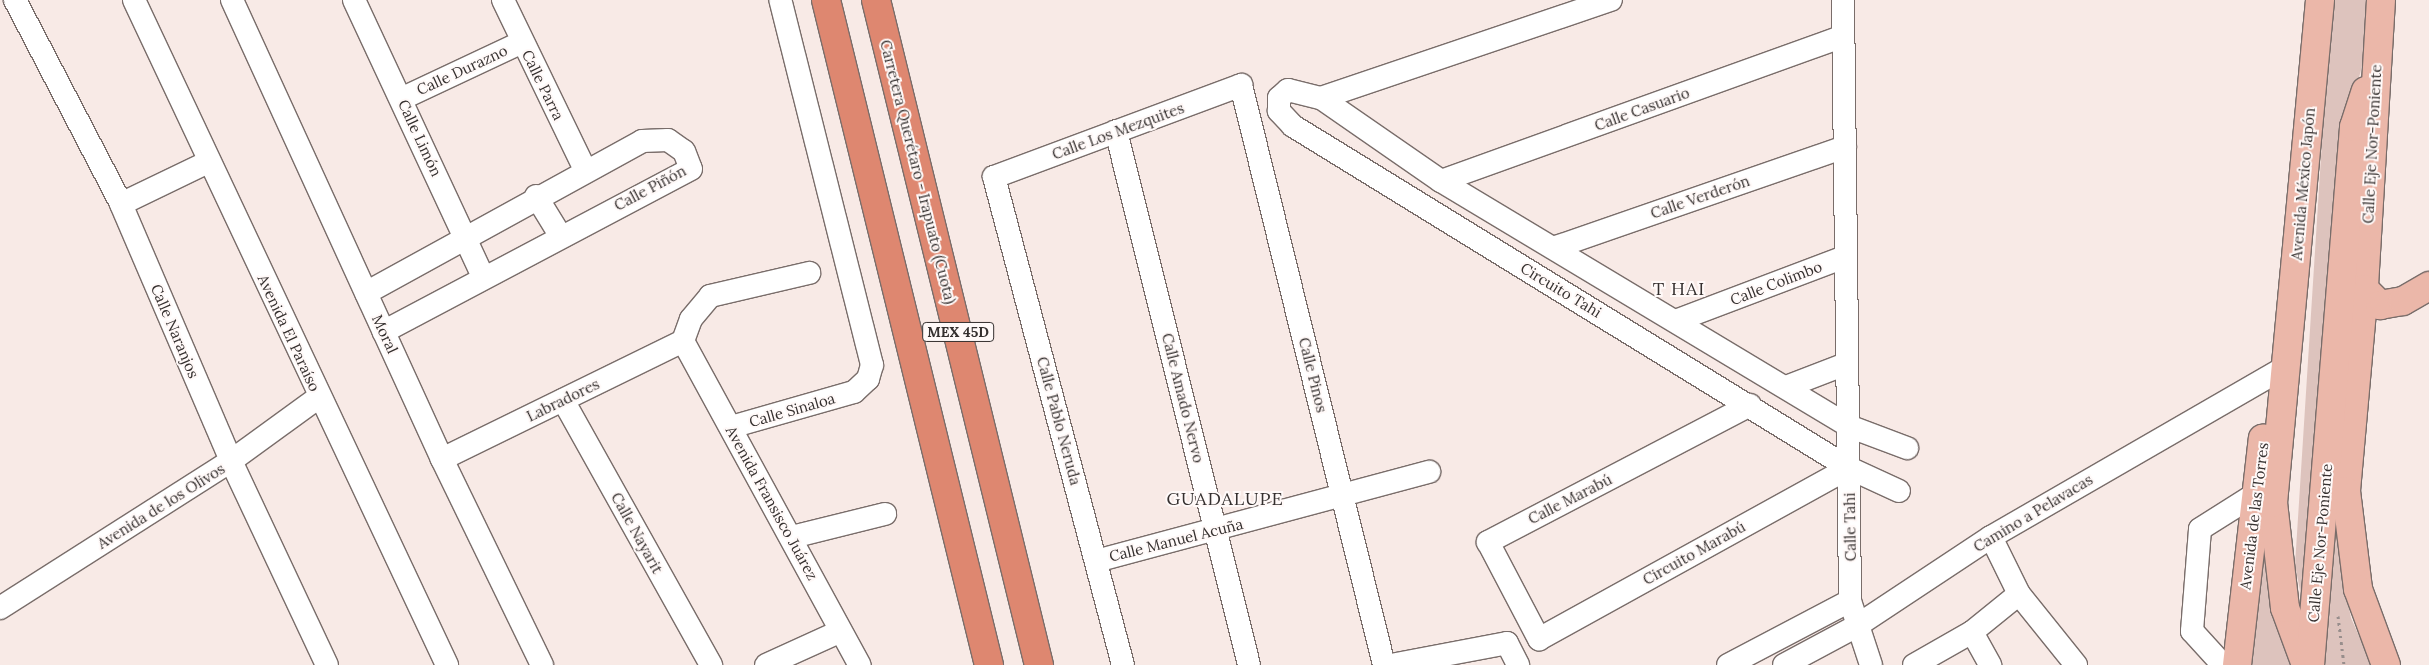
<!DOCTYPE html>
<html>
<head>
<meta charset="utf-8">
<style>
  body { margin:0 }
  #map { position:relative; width:2429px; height:665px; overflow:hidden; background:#f8eae6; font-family:Lora,serif }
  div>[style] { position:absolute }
  .green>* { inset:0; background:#ddc3bd }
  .path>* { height:3px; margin-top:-1.5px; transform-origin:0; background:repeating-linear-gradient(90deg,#988e8c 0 2.5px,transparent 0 6.5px) }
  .roads { filter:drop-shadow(1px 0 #796d6a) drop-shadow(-1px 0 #796d6a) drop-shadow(0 1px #796d6a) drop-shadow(0 -1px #796d6a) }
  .minor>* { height:22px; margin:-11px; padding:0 11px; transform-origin:11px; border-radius:11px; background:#fff }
  .major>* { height:28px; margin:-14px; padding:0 14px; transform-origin:14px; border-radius:14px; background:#ebb7a9 }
  .highway>* { height:28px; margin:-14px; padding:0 14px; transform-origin:14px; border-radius:14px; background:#de8770 }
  span { translate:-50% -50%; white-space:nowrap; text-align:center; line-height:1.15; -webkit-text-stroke:4px #fff9f8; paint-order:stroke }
  .shield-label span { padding:1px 4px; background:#fff9f8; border:1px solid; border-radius:4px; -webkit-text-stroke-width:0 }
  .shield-label { font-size:14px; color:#35302f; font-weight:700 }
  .street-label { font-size:15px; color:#35302f }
  .quarter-label { font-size:18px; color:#35302f; letter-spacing:1px }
</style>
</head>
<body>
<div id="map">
  <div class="green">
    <i style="clip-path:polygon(2331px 0,2369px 0,2362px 66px,2338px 158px,2304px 611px,2295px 565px)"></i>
    <i style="clip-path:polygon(2334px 415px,2341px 568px,2351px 618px,2372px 665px,2319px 665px)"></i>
    <i style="clip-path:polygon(2263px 475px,2275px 609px,2291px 665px,2246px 665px)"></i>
  </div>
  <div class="path">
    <i style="left:2338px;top:616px;width:49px;rotate:83deg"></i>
  </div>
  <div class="roads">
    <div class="minor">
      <i style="left:15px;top:0;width:230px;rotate:62.5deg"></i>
      <i style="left:121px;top:204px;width:280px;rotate:66.8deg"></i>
      <i style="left:231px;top:461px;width:225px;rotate:64.8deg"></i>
      <i style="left:134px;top:0;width:735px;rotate:64.79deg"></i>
      <i style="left:232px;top:0;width:505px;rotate:65.42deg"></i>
      <i style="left:442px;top:459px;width:229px;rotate:64.1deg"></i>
      <i style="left:354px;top:0;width:306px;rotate:65deg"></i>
      <i style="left:503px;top:0;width:189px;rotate:64.2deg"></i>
      <i style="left:1843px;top:0;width:601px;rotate:89.33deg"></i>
      <i style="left:1850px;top:601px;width:67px;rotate:71.8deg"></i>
      <i style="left:1321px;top:98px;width:306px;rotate:-18.7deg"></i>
      <i style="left:401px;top:99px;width:134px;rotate:-25.2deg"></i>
      <i style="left:1116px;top:131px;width:550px;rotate:76.01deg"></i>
      <i style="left:1441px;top:181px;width:427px;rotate:-19.8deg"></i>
      <i style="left:536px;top:196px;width:46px;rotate:58.4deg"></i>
      <i style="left:121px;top:204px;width:97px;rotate:-25.8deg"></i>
      <i style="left:1556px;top:247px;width:306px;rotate:-19.1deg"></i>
      <i style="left:366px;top:293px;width:315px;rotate:-28.8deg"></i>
      <i style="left:642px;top:141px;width:26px;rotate:-2deg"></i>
      <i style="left:668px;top:140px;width:19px;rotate:35deg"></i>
      <i style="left:684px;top:151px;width:19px;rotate:69deg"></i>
      <i style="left:691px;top:169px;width:348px;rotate:152.1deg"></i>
      <i style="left:1678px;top:320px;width:178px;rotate:-20.7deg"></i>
      <i style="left:683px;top:341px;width:369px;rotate:61.4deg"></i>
      <i style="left:683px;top:341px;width:23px;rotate:-70deg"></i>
      <i style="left:691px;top:319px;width:30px;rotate:-50deg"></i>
      <i style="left:710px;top:296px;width:102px;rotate:-13.1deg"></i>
      <i style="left:1786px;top:387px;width:64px;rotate:-21deg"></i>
      <i style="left:563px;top:400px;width:304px;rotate:60.8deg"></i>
      <i style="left:1750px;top:405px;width:296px;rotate:152.4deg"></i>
      <i style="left:1488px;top:542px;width:110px;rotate:62.3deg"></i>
      <i style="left:1539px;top:639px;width:354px;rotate:-28.9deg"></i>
      <i style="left:731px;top:427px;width:128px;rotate:-15.9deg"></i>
      <i style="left:854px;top:392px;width:19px;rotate:-43deg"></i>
      <i style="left:868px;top:379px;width:15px;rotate:-74deg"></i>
      <i style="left:872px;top:365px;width:376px;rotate:-104.1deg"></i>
      <i style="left:442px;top:459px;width:268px;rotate:-26.1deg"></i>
      <i style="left:1899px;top:491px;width:55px;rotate:-155.3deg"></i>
      <i style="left:1849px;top:468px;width:653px;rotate:-148.4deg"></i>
      <i style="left:1293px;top:126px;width:21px;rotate:-133deg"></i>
      <i style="left:1279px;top:111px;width:13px;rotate:-90deg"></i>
      <i style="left:1279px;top:98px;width:12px;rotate:-42deg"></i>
      <i style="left:1288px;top:90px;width:34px;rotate:14deg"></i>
      <i style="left:1321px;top:98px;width:146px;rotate:34.7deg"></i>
      <i style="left:1441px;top:181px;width:478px;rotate:31deg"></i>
      <i style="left:1851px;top:427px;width:60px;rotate:20.6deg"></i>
      <i style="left:792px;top:537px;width:96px;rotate:-13.9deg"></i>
      <i style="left:1991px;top:537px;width:64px;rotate:63.8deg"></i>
      <i style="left:2019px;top:594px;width:91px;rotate:51.2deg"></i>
      <i style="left:1096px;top:561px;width:345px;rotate:-15deg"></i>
      <i style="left:0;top:608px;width:274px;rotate:-32.5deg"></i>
      <i style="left:231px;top:461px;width:109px;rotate:-36deg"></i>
      <i style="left:1972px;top:632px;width:38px;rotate:61deg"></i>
      <i style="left:766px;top:665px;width:82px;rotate:-24.4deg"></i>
      <i style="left:1123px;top:665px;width:505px;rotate:-104.81deg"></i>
      <i style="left:994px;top:177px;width:264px;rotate:-20.4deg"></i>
      <i style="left:1241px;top:85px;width:597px;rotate:76.15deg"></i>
      <i style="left:1391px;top:665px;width:118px;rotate:-10.7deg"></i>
      <i style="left:1507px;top:643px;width:25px;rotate:63deg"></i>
      <i style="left:1728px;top:665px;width:138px;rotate:-27.7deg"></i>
      <i style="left:1784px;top:665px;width:81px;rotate:-28.2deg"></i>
      <i style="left:1855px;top:627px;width:163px;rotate:-33.5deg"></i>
      <i style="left:1991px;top:537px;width:340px;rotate:-30deg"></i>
      <i style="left:1914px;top:665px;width:67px;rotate:-29.6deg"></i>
      <i style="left:1972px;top:632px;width:60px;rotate:-39deg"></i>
      <i style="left:2223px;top:665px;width:46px;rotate:-132.4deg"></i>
      <i style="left:2192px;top:631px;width:102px;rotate:-85.5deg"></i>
      <i style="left:2200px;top:529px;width:64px;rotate:-32.2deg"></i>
    </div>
    <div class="major">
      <i style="left:2381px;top:0;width:289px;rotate:93.4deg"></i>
      <i style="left:2364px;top:289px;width:203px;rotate:95.1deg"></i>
      <i style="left:2346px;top:491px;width:99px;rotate:83deg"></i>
      <i style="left:2358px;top:589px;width:81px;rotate:69.8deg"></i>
      <i style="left:2364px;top:289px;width:23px;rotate:45deg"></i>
      <i style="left:2380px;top:305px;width:23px;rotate:-10deg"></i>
      <i style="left:2403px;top:301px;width:30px;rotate:-30deg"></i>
      <i style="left:2237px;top:665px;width:228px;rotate:-83.5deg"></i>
      <i style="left:2306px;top:665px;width:61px;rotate:-110.2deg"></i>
      <i style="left:2285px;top:608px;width:106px;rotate:-96.5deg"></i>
      <i style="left:2273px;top:503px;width:505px;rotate:-84.66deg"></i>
      <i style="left:2310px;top:665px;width:540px;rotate:-85.32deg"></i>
      <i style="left:2354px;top:127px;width:38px;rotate:-72deg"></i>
    </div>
    <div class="highway">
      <i style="left:826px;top:0;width:685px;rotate:76.23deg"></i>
      <i style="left:876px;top:0;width:685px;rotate:76.23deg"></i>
    </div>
  </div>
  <div class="shield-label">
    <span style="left:958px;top:332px">MEX 45D</span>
  </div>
  <div class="street-label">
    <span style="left:462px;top:70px;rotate:-25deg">Calle Durazno</span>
    <span style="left:543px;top:85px;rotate:64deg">Calle Parra</span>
    <span style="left:1642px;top:109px;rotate:-20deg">Calle Casuario</span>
    <span style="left:1118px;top:131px;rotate:-20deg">Calle Los Mezquites</span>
    <span style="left:420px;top:138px;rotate:65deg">Calle Limón</span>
    <span style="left:2372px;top:144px;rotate:-87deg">Calle Eje Nor-Poniente</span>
    <span style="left:918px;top:172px;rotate:76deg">Carretera Querétaro - Irapuato (Cuota)</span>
    <span style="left:2303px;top:184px;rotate:-85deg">Avenida México Japón</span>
    <span style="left:650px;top:188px;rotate:-28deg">Calle Piñón</span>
    <span style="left:1700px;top:197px;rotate:-19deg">Calle Verderón</span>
    <span style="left:1776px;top:283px;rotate:-21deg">Calle Colimbo</span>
    <span style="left:1561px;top:290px;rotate:31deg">Circuito Tahi</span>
    <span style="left:175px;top:331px;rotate:67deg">Calle Naranjos</span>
    <span style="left:289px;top:333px;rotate:65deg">Avenida El Paraíso</span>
    <span style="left:385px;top:334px;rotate:65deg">Moral</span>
    <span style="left:1313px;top:375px;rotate:76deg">Calle Pinos</span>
    <span style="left:1183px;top:398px;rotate:76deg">Calle Amado Nervo</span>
    <span style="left:563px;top:400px;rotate:-26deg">Labradores</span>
    <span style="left:792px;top:410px;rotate:-16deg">Calle Sinaloa</span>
    <span style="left:1059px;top:421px;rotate:75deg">Calle Pablo Neruda</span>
    <span style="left:1570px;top:499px;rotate:-27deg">Calle Marabú</span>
    <span style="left:772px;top:503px;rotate:61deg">Avenida Fransisco Juárez</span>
    <span style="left:161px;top:506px;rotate:-32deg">Avenida de los Olivos</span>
    <span style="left:2033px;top:513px;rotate:-31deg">Camino a Pelavacas</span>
    <span style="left:2254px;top:516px;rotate:-83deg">Avenida de las Torres</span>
    <span style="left:1850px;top:527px;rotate:-91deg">Calle Tahi</span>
    <span style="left:637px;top:533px;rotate:61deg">Calle Nayarit</span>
    <span style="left:1176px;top:540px;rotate:-14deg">Calle Manuel Acuña</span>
    <span style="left:2320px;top:543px;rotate:-85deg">Calle Eje Nor-Poniente</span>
    <span style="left:1694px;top:553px;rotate:-29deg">Circuito Marabú</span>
  </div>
  <div class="quarter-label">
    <span style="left:1679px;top:289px">T HAI</span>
    <span style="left:1225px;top:499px">GUADALUPE</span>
  </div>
</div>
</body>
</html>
